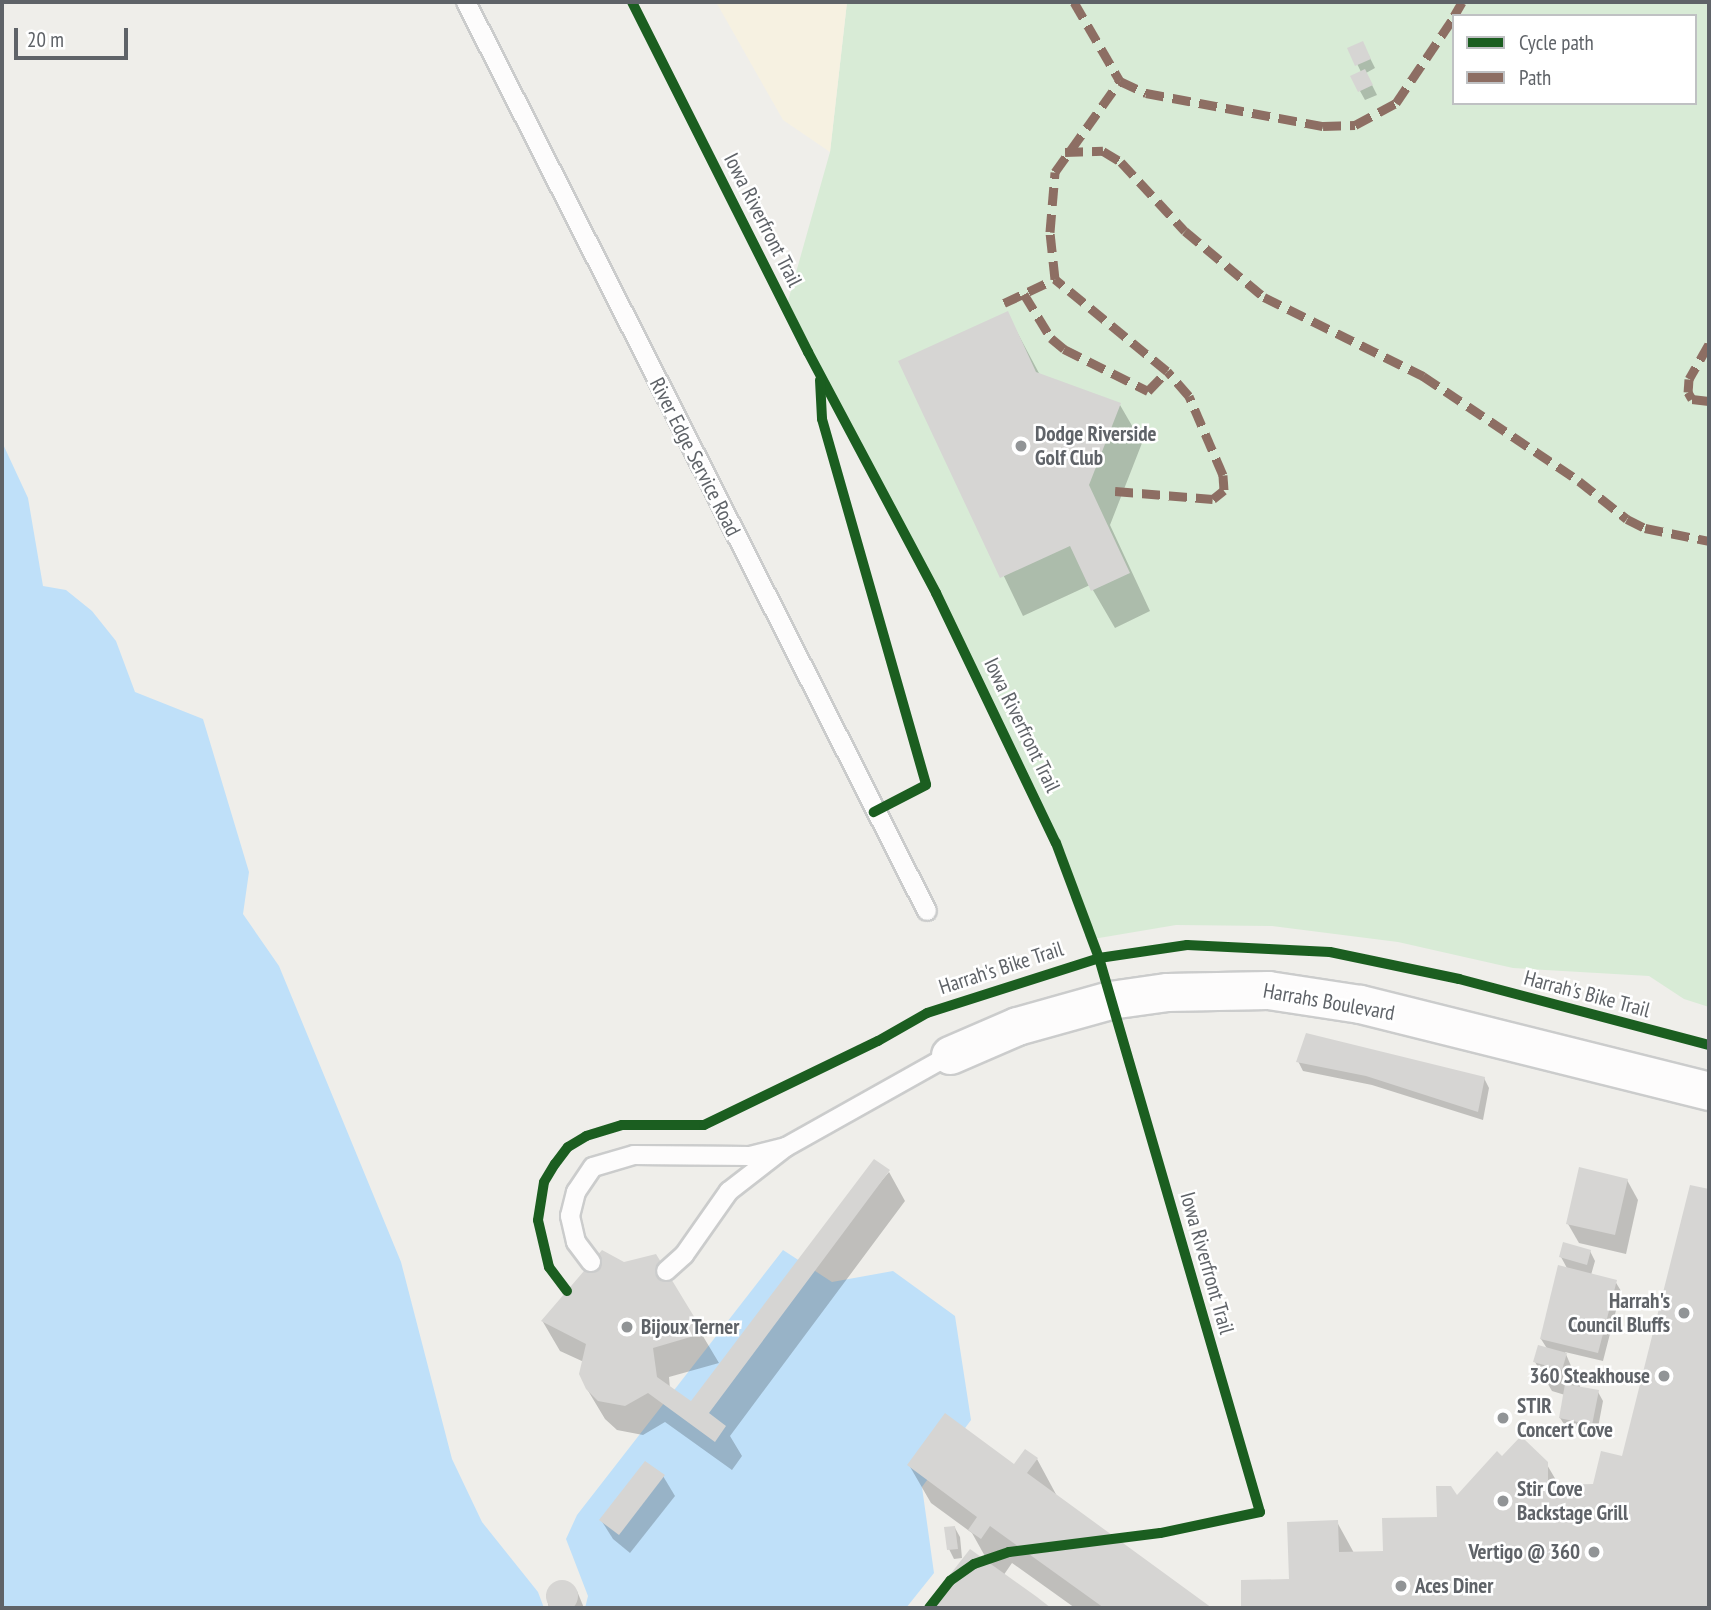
<!DOCTYPE html>
<html>
<head>
<meta charset="utf-8">
<style>
  body { margin:0 }
  #map { position:relative; width:1711px; height:1610px; overflow:hidden; background:#efeeea; font-family:"PT Sans Narrow",sans-serif }
  div>[style] { position:absolute }
  .green>* { inset:0; background:#d8ebd6 }
  .sand>* { inset:0; background:#f6f1e1 }
  .water>* { inset:0; background:#bfe0f9 }
  .shadow>* { inset:0; background:#0003 }
  .building>* { inset:0; background:#d6d5d3 }
  .round { border-radius:50% }
  .roads { filter:drop-shadow(2px 0 #cbcccc) drop-shadow(-2px 0 #cbcccc) drop-shadow(0 2px #cbcccc) drop-shadow(0 -2px #cbcccc) }
  .lane>* { height:18px; margin:-9px; padding:0 9px; transform-origin:9px; border-radius:9px; background:#fdfcfc }
  .street>* { height:37px; margin:-18.5px; padding:0 18.5px; transform-origin:18.5px; border-radius:18.5px; background:#fdfcfc }
  .quiet>* { height:9px; margin-top:-4.5px; transform-origin:0; background:repeating-linear-gradient(90deg,#8d6e63 0 18px,transparent 0 27px) }
  .cycleway>* { height:10px; margin:-5px; padding:0 5px; transform-origin:5px; border-radius:5px; background:#1b5e20 }
  .dots>* { width:19px; height:19px; translate:-50% -50%; box-sizing:border-box; border:4px solid #fff; border-radius:50% }
  span { translate:-50% -50%; white-space:nowrap; text-align:center; line-height:1.15; -webkit-text-stroke:5px #fff; paint-order:stroke }
  .street-label { font-size:21px; color:#5f6368 }
  .poi-label { font-size:21px; color:#5f6368; font-weight:700 }
  .left { translate:0 -50%; text-align:left }
  .right { translate:-100% -50%; text-align:right }
  .frame { position:absolute; inset:0; border:4px solid #5f6368; pointer-events:none }
  .legend { position:absolute; left:1452px; top:14px; width:245px; height:91px; box-sizing:border-box; background:#fff; border:2px solid #bfc1c3; margin:0; padding:9px 12px; list-style:none; font-size:21px; color:#5f6368 }
  .legend li { display:flex; align-items:center; gap:14px; height:35px }
  .legend b { width:35px; border:2px solid #bfc1c3 }
  .scale { position:absolute; left:14px; top:28px; width:114px; height:32px; box-sizing:border-box; border:4px solid #5f6368; border-top:0; padding-left:9px; font-size:21px; line-height:24px; white-space:nowrap; color:#5f6368; -webkit-text-stroke:5px #fff; paint-order:stroke }
</style>
</head>
<body>
<div id="map">
  <div class="green">
    <i style="clip-path:polygon(evenodd,847px 2px,1709px 2px,1709px 1007px,1684px 999px,1649px 976px,1513px 968px,1398px 942px,1272px 926px,1176px 925px,1093px 939px,1021px 763px,786px 308px,830px 152px,847px 2px,1454px 16px,1695px 16px,1695px 103px,1454px 103px,1454px 16px)"></i>
  </div>
  <div class="sand">
    <i style="clip-path:polygon(716px 2px,847px 2px,830px 152px,783px 120px)"></i>
  </div>
  <div class="water">
    <i style="clip-path:polygon(2px 442px,28px 498px,43px 586px,66px 590px,92px 611px,116px 641px,135px 692px,203px 719px,249px 872px,243px 914px,279px 966px,401px 1262px,452px 1459px,482px 1522px,538px 1592px,544px 1608px,2px 1608px)"></i>
    <i style="clip-path:polygon(783px 1250px,832px 1282px,893px 1271px,955px 1316px,971px 1420px,922px 1487px,934px 1573px,906px 1608px,585px 1608px,588px 1596px,566px 1539px,577px 1515px)"></i>
  </div>
  <div class="shadow">
    <i style="clip-path:polygon(1350px 49px,1367px 52px,1375px 68px,1366px 73px,1377px 95px,1365px 100px,1360px 91px,1361px 72px)"></i>
    <i style="clip-path:polygon(1007px 313px,1040px 375px,1120px 405px,1142px 443px,1110px 525px,1150px 611px,1115px 628px,1090px 585px,1023px 616px,901px 362px)"></i>
    <i style="clip-path:polygon(1298px 1061px,1484px 1078px,1489px 1088px,1483px 1120px,1372px 1085px,1303px 1071px)"></i>
    <i style="clip-path:polygon(889px 1172px,905px 1201px,730px 1436px,742px 1456px,732px 1470px,665px 1422px,643px 1435px,617px 1430px,605px 1419px,587px 1389px,584px 1362px,560px 1351px,543px 1322px,616px 1262px,633px 1264px,655px 1256px,719px 1363px,669px 1377px,670px 1389px,692px 1404px)"></i>
    <i style="clip-path:polygon(1627px 1180px,1638px 1200px,1626px 1254px,1579px 1243px,1568px 1224px)"></i>
    <i style="clip-path:polygon(1708px 1192px,1709px 1608px,1243px 1608px,1243px 1582px,1291px 1581px,1337px 1522px,1354px 1553px,1385px 1552px,1438px 1518px,1502px 1458px,1546px 1463px,1560px 1487px,1594px 1486px,1623px 1458px)"></i>
    <i style="clip-path:polygon(1590px 1251px,1595px 1261px,1591px 1275px,1615px 1281px,1621px 1291px,1603px 1361px,1565px 1352px,1581px 1389px,1598px 1392px,1603px 1401px,1597px 1433px,1566px 1427px,1560px 1418px,1565px 1395px,1552px 1391px,1535px 1362px,1548px 1350px,1541px 1339px,1568px 1270px,1561px 1257px)"></i>
    <i style="clip-path:polygon(1037px 1459px,1058px 1498px,1209px 1608px,1075px 1608px,1012px 1563px,1003px 1576px,1046px 1608px,927px 1608px,970px 1551px,991px 1567px,972px 1533px,931px 1503px,909px 1465px,1015px 1466px)"></i>
    <i style="clip-path:polygon(663px 1476px,675px 1496px,630px 1553px,613px 1539px,601px 1520px)"></i>
    <i style="clip-path:polygon(955px 1528px,960px 1537px,962px 1558px,954px 1559px,949px 1549px)"></i>
    <i style="clip-path:polygon(567px 1583px,577px 1591px,584px 1608px,549px 1608px,546px 1595px,553px 1585px)"></i>
  </div>
  <div class="building">
    <i style="clip-path:polygon(1363px 41px,1371px 59px,1355px 66px,1347px 48px)"></i>
    <i style="clip-path:polygon(1365px 69px,1373px 85px,1358px 92px,1350px 76px)"></i>
    <i style="clip-path:polygon(1008px 311px,1036px 372px,1121px 403px,1089px 485px,1130px 573px,1091px 591px,1070px 546px,1000px 578px,898px 361px)"></i>
    <i style="clip-path:polygon(1306px 1033px,1485px 1077px,1478px 1112px,1366px 1076px,1296px 1062px)"></i>
    <i style="clip-path:polygon(874px 1159px,890px 1170px,709px 1413px,726px 1426px,715px 1442px,648px 1393px,625px 1406px,598px 1401px,586px 1389px,579px 1374px,586px 1344px,541px 1321px,602px 1250px,624px 1262px,656px 1254px,704px 1333px,653px 1348px,657px 1377px,691px 1401px)"></i>
    <i style="clip-path:polygon(1579px 1167px,1628px 1179px,1615px 1235px,1566px 1224px)"></i>
    <i style="clip-path:polygon(1690px 1185px,1709px 1189px,1709px 1608px,1241px 1608px,1241px 1580px,1289px 1579px,1287px 1522px,1338px 1520px,1339px 1552px,1383px 1551px,1382px 1518px,1437px 1517px,1436px 1486px,1451px 1486px,1457px 1495px,1497px 1451px,1502px 1456px,1521px 1436px,1548px 1462px,1548px 1485px,1593px 1484px,1601px 1451px,1622px 1456px)"></i>
    <i style="clip-path:polygon(1563px 1242px,1591px 1250px,1587px 1265px,1559px 1257px)"></i>
    <i style="clip-path:polygon(1558px 1265px,1617px 1280px,1598px 1353px,1540px 1339px)"></i>
    <i style="clip-path:polygon(1538px 1345px,1567px 1353px,1562px 1370px,1533px 1362px)"></i>
    <i style="clip-path:polygon(1565px 1384px,1599px 1390px,1592px 1425px,1559px 1418px)"></i>
    <i style="clip-path:polygon(945px 1413px,1014px 1464px,1025px 1449px,1038px 1458px,1027px 1473px,1212px 1608px,1104px 1608px,990px 1526px,981px 1539px,968px 1530px,977px 1517px,907px 1465px)"></i>
    <i style="clip-path:polygon(645px 1461px,665px 1475px,619px 1535px,599px 1520px)"></i>
    <i style="clip-path:polygon(955px 1526px,958px 1549px,947px 1550px,944px 1527px)"></i>
    <i style="clip-path:polygon(970px 1549px,1037px 1597px,1051px 1608px,924px 1608px)"></i>
    <i class="round" style="left:546px;top:1580px;width:32px;height:32px"></i>
  </div>
  <div class="roads">
    <div class="lane">
      <i style="left:466px;top:2px;width:1019px;rotate:63.11deg"></i>
      <i style="left:786px;top:1147px;width:188px;rotate:-29.3deg"></i>
      <i style="left:591px;top:1262px;width:25px;rotate:-127deg"></i>
      <i style="left:576px;top:1242px;width:27px;rotate:-103deg"></i>
      <i style="left:570px;top:1216px;width:25px;rotate:-76deg"></i>
      <i style="left:576px;top:1192px;width:30px;rotate:-56deg"></i>
      <i style="left:593px;top:1167px;width:43px;rotate:-16.3deg"></i>
      <i style="left:634px;top:1155px;width:116px;rotate:0.5deg"></i>
      <i style="left:750px;top:1156px;width:37px;rotate:-14deg"></i>
      <i style="left:786px;top:1147px;width:72px;rotate:142.3deg"></i>
      <i style="left:729px;top:1191px;width:78px;rotate:125.1deg"></i>
      <i style="left:684px;top:1255px;width:24px;rotate:138deg"></i>
    </div>
    <div class="street">
      <i style="left:950px;top:1055px;width:73px;rotate:-23.4deg"></i>
      <i style="left:1017px;top:1026px;width:97px;rotate:-15.6deg"></i>
      <i style="left:1110px;top:1000px;width:58px;rotate:-8deg"></i>
      <i style="left:1167px;top:992px;width:101px;rotate:-1.1deg"></i>
      <i style="left:1268px;top:990px;width:93px;rotate:8.7deg"></i>
      <i style="left:1360px;top:1004px;width:360px;rotate:14deg"></i>
    </div>
  </div>
  <div class="quiet">
    <i style="left:1074px;top:2px;width:91px;rotate:59.8deg"></i>
    <i style="left:1120px;top:81px;width:29px;rotate:25deg"></i>
    <i style="left:1146px;top:93px;width:180px;rotate:10.6deg"></i>
    <i style="left:1323px;top:126px;width:32px;rotate:-2deg"></i>
    <i style="left:1355px;top:125px;width:47px;rotate:-28.2deg"></i>
    <i style="left:1396px;top:103px;width:104px;rotate:-56deg"></i>
    <i style="left:1454px;top:16px;width:16px;rotate:-60deg"></i>
    <i style="left:1065px;top:152px;width:38px;rotate:-2deg"></i>
    <i style="left:1103px;top:151px;width:21px;rotate:31deg"></i>
    <i style="left:1121px;top:162px;width:94px;rotate:47.2deg"></i>
    <i style="left:1185px;top:231px;width:103px;rotate:39.9deg"></i>
    <i style="left:1264px;top:297px;width:178px;rotate:26.4deg"></i>
    <i style="left:1423px;top:376px;width:188px;rotate:33.9deg"></i>
    <i style="left:1579px;top:481px;width:61px;rotate:38.4deg"></i>
    <i style="left:1627px;top:519px;width:20px;rotate:27deg"></i>
    <i style="left:1645px;top:528px;width:65px;rotate:11.5deg"></i>
    <i style="left:1024px;top:294px;width:52px;rotate:58.5deg"></i>
    <i style="left:1051px;top:338px;width:17px;rotate:40deg"></i>
    <i style="left:1064px;top:349px;width:94px;rotate:26.6deg"></i>
    <i style="left:1148px;top:391px;width:28px;rotate:-46deg"></i>
    <i style="left:1004px;top:303px;width:56px;rotate:-25.2deg"></i>
    <i style="left:1709px;top:344px;width:40px;rotate:119.7deg"></i>
    <i style="left:1689px;top:379px;width:13px;rotate:94deg"></i>
    <i style="left:1688px;top:392px;width:8px;rotate:60deg"></i>
    <i style="left:1692px;top:399px;width:17px;rotate:7deg"></i>
    <i style="left:1115px;top:491px;width:98px;rotate:4.7deg"></i>
    <i style="left:1213px;top:499px;width:14px;rotate:-39deg"></i>
    <i style="left:1224px;top:490px;width:15px;rotate:-94deg"></i>
    <i style="left:1223px;top:475px;width:86px;rotate:-113.3deg"></i>
    <i style="left:1189px;top:396px;width:33px;rotate:-131deg"></i>
    <i style="left:1167px;top:371px;width:145px;rotate:-140.6deg"></i>
    <i style="left:1055px;top:279px;width:47px;rotate:-96.1deg"></i>
    <i style="left:1050px;top:232px;width:60px;rotate:-85.2deg"></i>
    <i style="left:1055px;top:172px;width:112px;rotate:-54.5deg"></i>
  </div>
  <div class="cycleway">
    <i style="left:632px;top:2px;width:392px;rotate:63.3deg"></i>
    <i style="left:808px;top:352px;width:273px;rotate:62deg"></i>
    <i style="left:936px;top:593px;width:277px;rotate:64.4deg"></i>
    <i style="left:1056px;top:843px;width:123px;rotate:69.5deg"></i>
    <i style="left:1099px;top:958px;width:577px;rotate:73.8deg"></i>
    <i style="left:1260px;top:1512px;width:102px;rotate:168.1deg"></i>
    <i style="left:1160px;top:1533px;width:152px;rotate:172.8deg"></i>
    <i style="left:1009px;top:1552px;width:37px;rotate:161deg"></i>
    <i style="left:974px;top:1564px;width:29px;rotate:145deg"></i>
    <i style="left:950px;top:1581px;width:34px;rotate:128deg"></i>
    <i style="left:820px;top:380px;width:39px;rotate:87deg"></i>
    <i style="left:822px;top:419px;width:380px;rotate:74.1deg"></i>
    <i style="left:926px;top:785px;width:59px;rotate:152.6deg"></i>
    <i style="left:567px;top:1291px;width:30px;rotate:-127deg"></i>
    <i style="left:549px;top:1267px;width:48px;rotate:-103.2deg"></i>
    <i style="left:538px;top:1220px;width:38px;rotate:-81deg"></i>
    <i style="left:544px;top:1182px;width:21px;rotate:-59deg"></i>
    <i style="left:555px;top:1164px;width:21px;rotate:-53deg"></i>
    <i style="left:568px;top:1147px;width:21px;rotate:-31deg"></i>
    <i style="left:586px;top:1136px;width:38px;rotate:-17deg"></i>
    <i style="left:622px;top:1125px;width:82px"></i>
    <i style="left:704px;top:1125px;width:193px;rotate:-25.8deg"></i>
    <i style="left:878px;top:1041px;width:56px;rotate:-29.7deg"></i>
    <i style="left:927px;top:1013px;width:181px;rotate:-17.7deg"></i>
    <i style="left:1099px;top:958px;width:89px;rotate:-8.4deg"></i>
    <i style="left:1187px;top:945px;width:143px;rotate:2.8deg"></i>
    <i style="left:1330px;top:952px;width:132px;rotate:11.8deg"></i>
    <i style="left:1459px;top:979px;width:259px;rotate:14.8deg"></i>
  </div>
  <div class="dots">
    <i style="left:1021px;top:446px;background:#919496"></i>
    <i style="left:1684px;top:1313px;background:#919496"></i>
    <i style="left:627px;top:1327px;background:#919496"></i>
    <i style="left:1664px;top:1376px;background:#919496"></i>
    <i style="left:1503px;top:1418px;background:#919496"></i>
    <i style="left:1503px;top:1501px;background:#919496"></i>
    <i style="left:1594px;top:1552px;background:#919496"></i>
    <i style="left:1401px;top:1586px;background:#919496"></i>
  </div>
  <div class="street-label">
    <span style="left:763px;top:220px;rotate:63deg">Iowa Riverfront Trail</span>
    <span style="left:695px;top:457px;rotate:63deg">River Edge Service Road</span>
    <span style="left:1022px;top:725px;rotate:64deg">Iowa Riverfront Trail</span>
    <span style="left:1001px;top:968px;rotate:-18deg">Harrah's Bike Trail</span>
    <span style="left:1587px;top:994px;rotate:15deg">Harrah's Bike Trail</span>
    <span style="left:1329px;top:1002px;rotate:10deg">Harrahs Boulevard</span>
    <span style="left:1207px;top:1263px;rotate:74deg">Iowa Riverfront Trail</span>
  </div>
  <div class="poi-label">
    <span class="left" style="left:1035px;top:446px">Dodge Riverside<br>Golf Club</span>
    <span class="right" style="left:1670px;top:1313px">Harrah's<br>Council Bluffs</span>
    <span class="left" style="left:641px;top:1327px">Bijoux Terner</span>
    <span class="right" style="left:1650px;top:1376px">360 Steakhouse</span>
    <span class="left" style="left:1517px;top:1418px">STIR<br>Concert Cove</span>
    <span class="left" style="left:1517px;top:1501px">Stir Cove<br>Backstage Grill</span>
    <span class="right" style="left:1580px;top:1552px">Vertigo @ 360</span>
    <span class="left" style="left:1415px;top:1586px">Aces Diner</span>
  </div>
  <div class="frame"></div>
  <ul class="legend">
  <li><b style="height:9px;background:#1b5e20"></b>Cycle path</li>
  <li><b style="height:9px;background:#8d6e63"></b>Path</li>
  </ul>
  <div class="scale">20 m</div>
</div>
</body>
</html>
